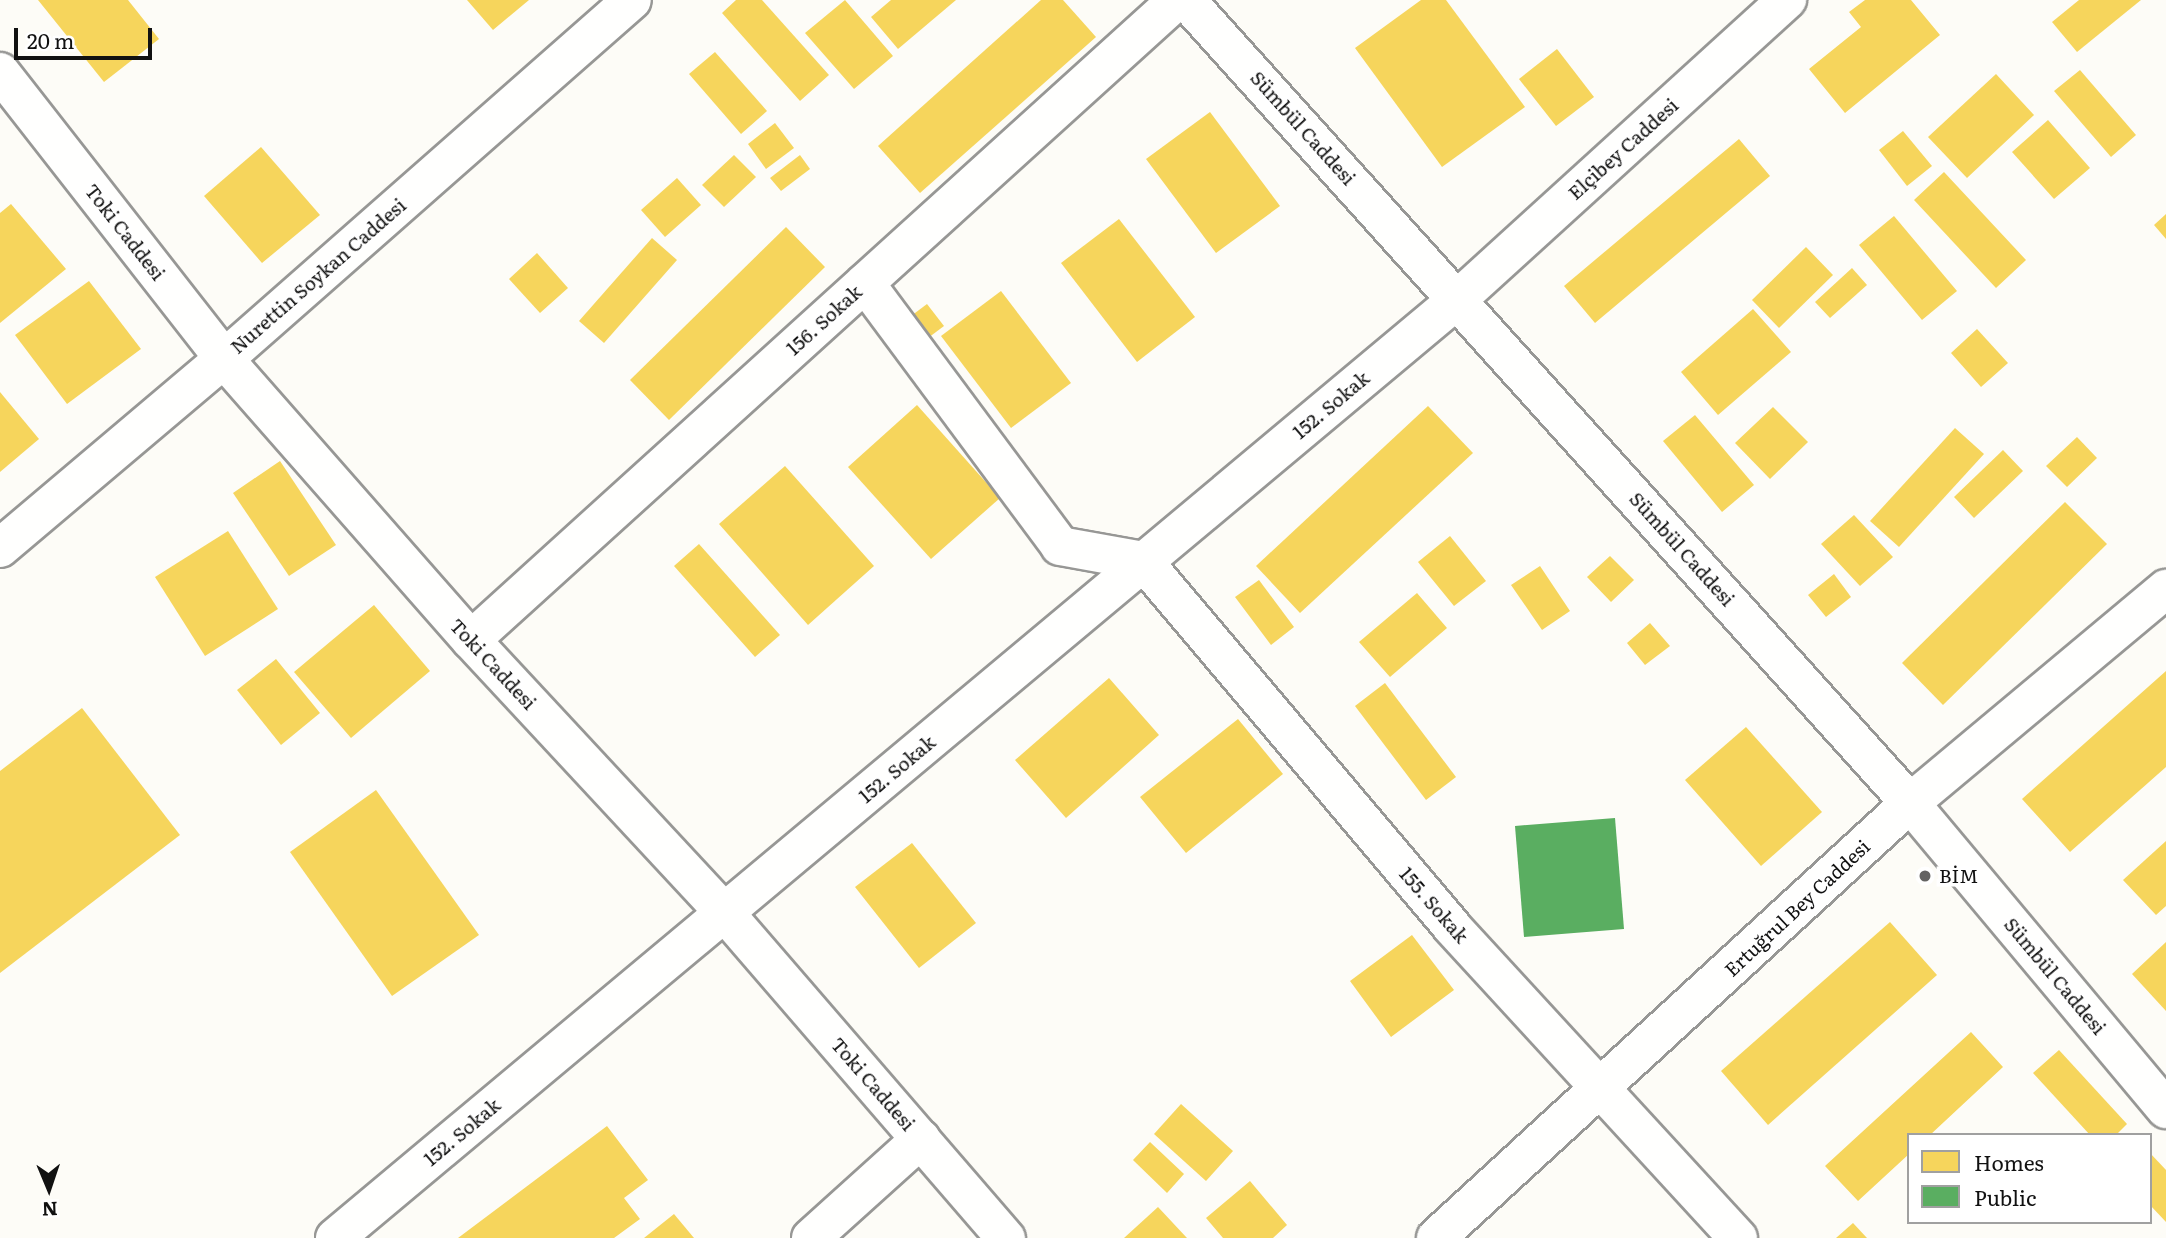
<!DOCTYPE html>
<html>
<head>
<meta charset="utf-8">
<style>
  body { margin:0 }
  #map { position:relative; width:2166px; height:1238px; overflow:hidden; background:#fdfcf7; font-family:Literata,serif }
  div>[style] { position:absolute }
  .homes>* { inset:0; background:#f6d55c }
  .public>* { inset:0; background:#5aae61 }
  .roads { filter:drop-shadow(2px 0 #979795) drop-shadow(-2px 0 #979795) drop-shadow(0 2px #979795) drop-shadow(0 -2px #979795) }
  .minor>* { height:38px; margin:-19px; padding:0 19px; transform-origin:19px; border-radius:19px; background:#fffffe }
  .dots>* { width:19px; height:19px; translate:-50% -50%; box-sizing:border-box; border:4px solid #fff; border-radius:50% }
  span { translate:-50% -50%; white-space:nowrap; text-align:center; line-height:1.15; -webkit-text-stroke:7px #fff; paint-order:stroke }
  .street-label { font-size:19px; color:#111 }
  .poi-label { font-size:19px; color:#111 }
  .left { translate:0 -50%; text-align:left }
  .legend { position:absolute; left:1907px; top:1133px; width:245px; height:91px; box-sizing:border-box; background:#fff; border:2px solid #a0a0a0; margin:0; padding:9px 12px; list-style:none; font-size:21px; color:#111 }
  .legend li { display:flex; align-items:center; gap:14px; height:35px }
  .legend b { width:35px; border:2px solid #a0a0a0 }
  .north { position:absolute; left:14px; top:1154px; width:70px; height:70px; -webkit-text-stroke:5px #fff; paint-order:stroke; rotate:178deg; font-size:19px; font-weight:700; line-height:28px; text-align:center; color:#111 }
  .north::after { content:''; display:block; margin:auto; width:24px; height:32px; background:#111; clip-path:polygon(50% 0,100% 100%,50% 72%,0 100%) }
  .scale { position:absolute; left:14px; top:28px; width:138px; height:32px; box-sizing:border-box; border:4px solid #111; border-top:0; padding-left:9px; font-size:21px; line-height:24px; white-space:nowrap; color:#111; -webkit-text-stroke:5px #fff; paint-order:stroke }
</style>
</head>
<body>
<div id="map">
  <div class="homes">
    <i style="clip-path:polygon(38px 0,128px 0,159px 39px,104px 82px)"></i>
    <i style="clip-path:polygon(467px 0,529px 0,493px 30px)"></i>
    <i style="clip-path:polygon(736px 0,762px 0,829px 75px,800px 101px,722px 13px)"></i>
    <i style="clip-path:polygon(845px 0,893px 56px,854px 89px,805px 33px)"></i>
    <i style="clip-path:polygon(891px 0,956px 0,898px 49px,871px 17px)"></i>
    <i style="clip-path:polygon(1041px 0,1063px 0,1096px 37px,920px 193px,878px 146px)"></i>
    <i style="clip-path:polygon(1421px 0,1446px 0,1525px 107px,1442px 167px,1355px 48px)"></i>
    <i style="clip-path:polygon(1865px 0,1911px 0,1940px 35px,1845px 113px,1809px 69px,1861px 27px,1849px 12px)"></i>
    <i style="clip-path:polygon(2079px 0,2141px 0,2077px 52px,2052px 22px)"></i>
    <i style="clip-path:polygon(1557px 49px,1594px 97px,1556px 126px,1519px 79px)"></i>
    <i style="clip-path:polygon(715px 52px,767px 111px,741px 134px,689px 74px)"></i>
    <i style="clip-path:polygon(2080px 70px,2136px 135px,2111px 157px,2054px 91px)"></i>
    <i style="clip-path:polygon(1996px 74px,2034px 115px,1967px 178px,1928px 137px)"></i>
    <i style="clip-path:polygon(1210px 112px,1280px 206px,1216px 253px,1146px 159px)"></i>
    <i style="clip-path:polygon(2048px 120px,2090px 168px,2054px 199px,2012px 152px)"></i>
    <i style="clip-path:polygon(775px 123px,794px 148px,766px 169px,748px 144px)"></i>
    <i style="clip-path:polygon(1903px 131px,1932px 166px,1907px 186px,1879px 150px)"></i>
    <i style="clip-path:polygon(1739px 139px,1770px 176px,1595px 323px,1564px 286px)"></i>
    <i style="clip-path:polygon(261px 147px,320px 215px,262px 263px,204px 196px)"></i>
    <i style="clip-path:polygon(734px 155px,756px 177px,724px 207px,702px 185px)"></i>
    <i style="clip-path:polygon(800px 155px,810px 169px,781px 191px,770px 178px)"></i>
    <i style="clip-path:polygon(1944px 172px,2026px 260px,1996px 288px,1914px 200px)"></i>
    <i style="clip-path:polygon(677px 178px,701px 205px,665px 237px,641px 210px)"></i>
    <i style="clip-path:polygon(11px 204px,66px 269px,0 323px,0 213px)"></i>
    <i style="clip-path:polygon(2166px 214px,2166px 239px,2154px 225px)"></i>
    <i style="clip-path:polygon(1894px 216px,1957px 291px,1922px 320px,1859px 245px)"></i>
    <i style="clip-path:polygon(1119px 219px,1195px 317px,1137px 362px,1061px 263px)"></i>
    <i style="clip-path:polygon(786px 227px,825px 267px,669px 420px,630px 380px)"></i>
    <i style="clip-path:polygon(652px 238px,677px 260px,604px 343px,579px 321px)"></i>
    <i style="clip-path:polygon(1806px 247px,1833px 275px,1779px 328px,1752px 300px)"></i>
    <i style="clip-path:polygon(537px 253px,568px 288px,540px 313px,509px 279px)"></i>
    <i style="clip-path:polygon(1852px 268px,1867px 285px,1830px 318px,1815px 302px)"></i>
    <i style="clip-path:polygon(89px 281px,141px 349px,67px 404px,15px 335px)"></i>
    <i style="clip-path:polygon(1001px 291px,1071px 383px,1011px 428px,941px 336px)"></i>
    <i style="clip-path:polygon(927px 304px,944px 326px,924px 341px,907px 319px)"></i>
    <i style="clip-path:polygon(1753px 309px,1791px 352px,1718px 415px,1681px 372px)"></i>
    <i style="clip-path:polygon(1977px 329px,2008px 363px,1981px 387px,1951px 353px)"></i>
    <i style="clip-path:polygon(0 392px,39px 439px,0 472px)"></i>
    <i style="clip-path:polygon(917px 405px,1000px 498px,931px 559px,848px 467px)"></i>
    <i style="clip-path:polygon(1428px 406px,1473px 453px,1300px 613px,1256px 566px)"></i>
    <i style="clip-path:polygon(1773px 407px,1808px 442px,1770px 479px,1735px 443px)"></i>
    <i style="clip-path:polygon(1695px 415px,1754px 485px,1722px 512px,1663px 441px)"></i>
    <i style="clip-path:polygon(1955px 428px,1984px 454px,1899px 547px,1870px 521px)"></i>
    <i style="clip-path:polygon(2077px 437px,2097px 458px,2067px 487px,2046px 466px)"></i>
    <i style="clip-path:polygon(2003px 450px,2023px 471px,1974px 518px,1954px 497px)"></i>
    <i style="clip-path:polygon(280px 461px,336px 545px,289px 576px,233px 493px)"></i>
    <i style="clip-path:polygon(785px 466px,874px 566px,808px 625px,719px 524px)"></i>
    <i style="clip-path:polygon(2065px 502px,2107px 544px,1943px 705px,1902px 663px)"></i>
    <i style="clip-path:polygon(1854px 515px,1893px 557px,1860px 586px,1821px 544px)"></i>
    <i style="clip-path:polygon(228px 531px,278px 609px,205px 656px,155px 577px)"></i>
    <i style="clip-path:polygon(1450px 536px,1486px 581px,1454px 606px,1418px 562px)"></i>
    <i style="clip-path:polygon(699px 544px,780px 635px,755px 657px,674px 566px)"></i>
    <i style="clip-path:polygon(1610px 556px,1634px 580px,1611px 602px,1587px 577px)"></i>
    <i style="clip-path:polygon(1540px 566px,1570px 611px,1542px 630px,1511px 585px)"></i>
    <i style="clip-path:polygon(1834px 574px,1851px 597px,1826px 617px,1808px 595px)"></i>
    <i style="clip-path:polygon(1259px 580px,1294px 627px,1271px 645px,1235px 597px)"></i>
    <i style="clip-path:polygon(1417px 593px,1447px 628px,1390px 677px,1359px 642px)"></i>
    <i style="clip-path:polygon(374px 605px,430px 671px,351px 738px,294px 672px)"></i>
    <i style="clip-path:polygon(1650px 623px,1670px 646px,1645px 665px,1627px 643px)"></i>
    <i style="clip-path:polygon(276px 659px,320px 713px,281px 745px,237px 690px)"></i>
    <i style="clip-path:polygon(2166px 671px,2166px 767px,2070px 852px,2022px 799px)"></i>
    <i style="clip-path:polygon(1109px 678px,1159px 735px,1066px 818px,1015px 760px)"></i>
    <i style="clip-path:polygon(1385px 683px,1456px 777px,1426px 800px,1355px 706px)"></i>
    <i style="clip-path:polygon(82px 708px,180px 835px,0 973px,0 771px)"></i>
    <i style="clip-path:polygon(1238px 719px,1283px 774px,1186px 853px,1140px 797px)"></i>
    <i style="clip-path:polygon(1746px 727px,1822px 812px,1761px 866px,1685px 780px)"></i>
    <i style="clip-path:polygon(376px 790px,479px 935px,392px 996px,290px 852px)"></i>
    <i style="clip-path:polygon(2166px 841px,2166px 906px,2156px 915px,2123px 880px)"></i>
    <i style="clip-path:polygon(912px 843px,976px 923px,919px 968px,855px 887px)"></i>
    <i style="clip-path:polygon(1890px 922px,1937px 975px,1768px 1125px,1721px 1071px)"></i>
    <i style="clip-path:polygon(1412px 935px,1454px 990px,1391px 1037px,1350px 981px)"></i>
    <i style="clip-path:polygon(2166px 942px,2166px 1011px,2132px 974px)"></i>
    <i style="clip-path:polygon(1971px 1032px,2003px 1067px,1930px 1135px,1909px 1135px,1909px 1154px,1858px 1201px,1825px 1166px)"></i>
    <i style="clip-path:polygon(2059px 1050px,2127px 1124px,2116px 1135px,2090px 1135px,2033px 1073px)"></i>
    <i style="clip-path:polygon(1181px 1104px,1233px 1151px,1206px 1181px,1154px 1134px)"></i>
    <i style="clip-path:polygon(607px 1126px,648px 1180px,624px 1198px,640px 1219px,614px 1238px,458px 1238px)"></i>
    <i style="clip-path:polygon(1150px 1142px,1184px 1174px,1167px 1193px,1133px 1160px)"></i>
    <i style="clip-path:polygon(2150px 1153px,2166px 1170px,2166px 1222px,2150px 1205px)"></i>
    <i style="clip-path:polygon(1250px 1181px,1287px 1225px,1273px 1238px,1223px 1238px,1206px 1218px)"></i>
    <i style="clip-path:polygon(1158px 1207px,1187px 1238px,1124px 1238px)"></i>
    <i style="clip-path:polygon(674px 1214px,694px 1238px,644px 1238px)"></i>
    <i style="clip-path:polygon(1853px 1223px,1867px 1238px,1836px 1238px)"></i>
  </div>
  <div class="public">
    <i style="clip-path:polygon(1615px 818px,1624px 929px,1524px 937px,1515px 826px)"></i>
  </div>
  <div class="roads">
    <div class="minor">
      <i style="left:1186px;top:0;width:1081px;rotate:47.96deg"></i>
      <i style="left:1910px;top:803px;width:399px;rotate:50.1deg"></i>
      <i style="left:0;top:72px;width:364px;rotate:52deg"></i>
      <i style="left:224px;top:359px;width:374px;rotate:48.7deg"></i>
      <i style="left:471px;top:640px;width:373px;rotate:47.1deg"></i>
      <i style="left:725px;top:913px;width:430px;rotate:49.2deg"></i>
      <i style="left:865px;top:283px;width:327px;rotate:53.4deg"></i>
      <i style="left:1060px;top:546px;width:84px;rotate:10.2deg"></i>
      <i style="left:1143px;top:561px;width:478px;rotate:49.8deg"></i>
      <i style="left:1451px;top:926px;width:424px;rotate:47.4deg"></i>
      <i style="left:0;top:548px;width:293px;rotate:-40.2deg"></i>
      <i style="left:224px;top:359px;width:543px;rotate:-41.34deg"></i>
      <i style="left:471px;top:640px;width:953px;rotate:-42.19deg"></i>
      <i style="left:335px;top:1238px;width:1464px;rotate:-39.9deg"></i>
      <i style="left:1458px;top:299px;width:445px;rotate:-42.3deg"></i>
      <i style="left:811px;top:1238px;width:148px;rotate:-42deg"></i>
      <i style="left:1436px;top:1238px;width:643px;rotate:-42.54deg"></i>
      <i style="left:1910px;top:803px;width:334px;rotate:-39.9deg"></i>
    </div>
  </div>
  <div class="dots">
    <i style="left:1925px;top:876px;background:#646362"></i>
  </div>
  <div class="street-label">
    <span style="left:1303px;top:128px;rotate:48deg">Sümbül Caddesi</span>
    <span style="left:1623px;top:149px;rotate:-42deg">Elçibey Caddesi</span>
    <span style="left:125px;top:232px;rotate:52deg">Toki Caddesi</span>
    <span style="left:318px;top:276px;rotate:-41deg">Nurettin Soykan Caddesi</span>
    <span style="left:824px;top:320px;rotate:-42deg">156. Sokak</span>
    <span style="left:1331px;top:405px;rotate:-40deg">152. Sokak</span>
    <span style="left:1682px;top:549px;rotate:48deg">Sümbül Caddesi</span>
    <span style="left:493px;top:664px;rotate:47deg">Toki Caddesi</span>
    <span style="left:897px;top:769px;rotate:-40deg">152. Sokak</span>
    <span style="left:1434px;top:905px;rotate:49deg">155. Sokak</span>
    <span style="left:1797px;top:908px;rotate:-43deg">Ertuğrul Bey Caddesi</span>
    <span style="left:2055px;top:976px;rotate:50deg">Sümbül Caddesi</span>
    <span style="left:873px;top:1084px;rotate:49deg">Toki Caddesi</span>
    <span style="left:462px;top:1132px;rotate:-40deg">152. Sokak</span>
  </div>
  <div class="poi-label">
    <span class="left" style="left:1939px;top:876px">BİM</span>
  </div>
  <ul class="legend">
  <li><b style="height:19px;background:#f6d55c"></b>Homes</li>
  <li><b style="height:19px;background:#5aae61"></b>Public</li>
  </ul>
  <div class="north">N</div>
  <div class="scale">20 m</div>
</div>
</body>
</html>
